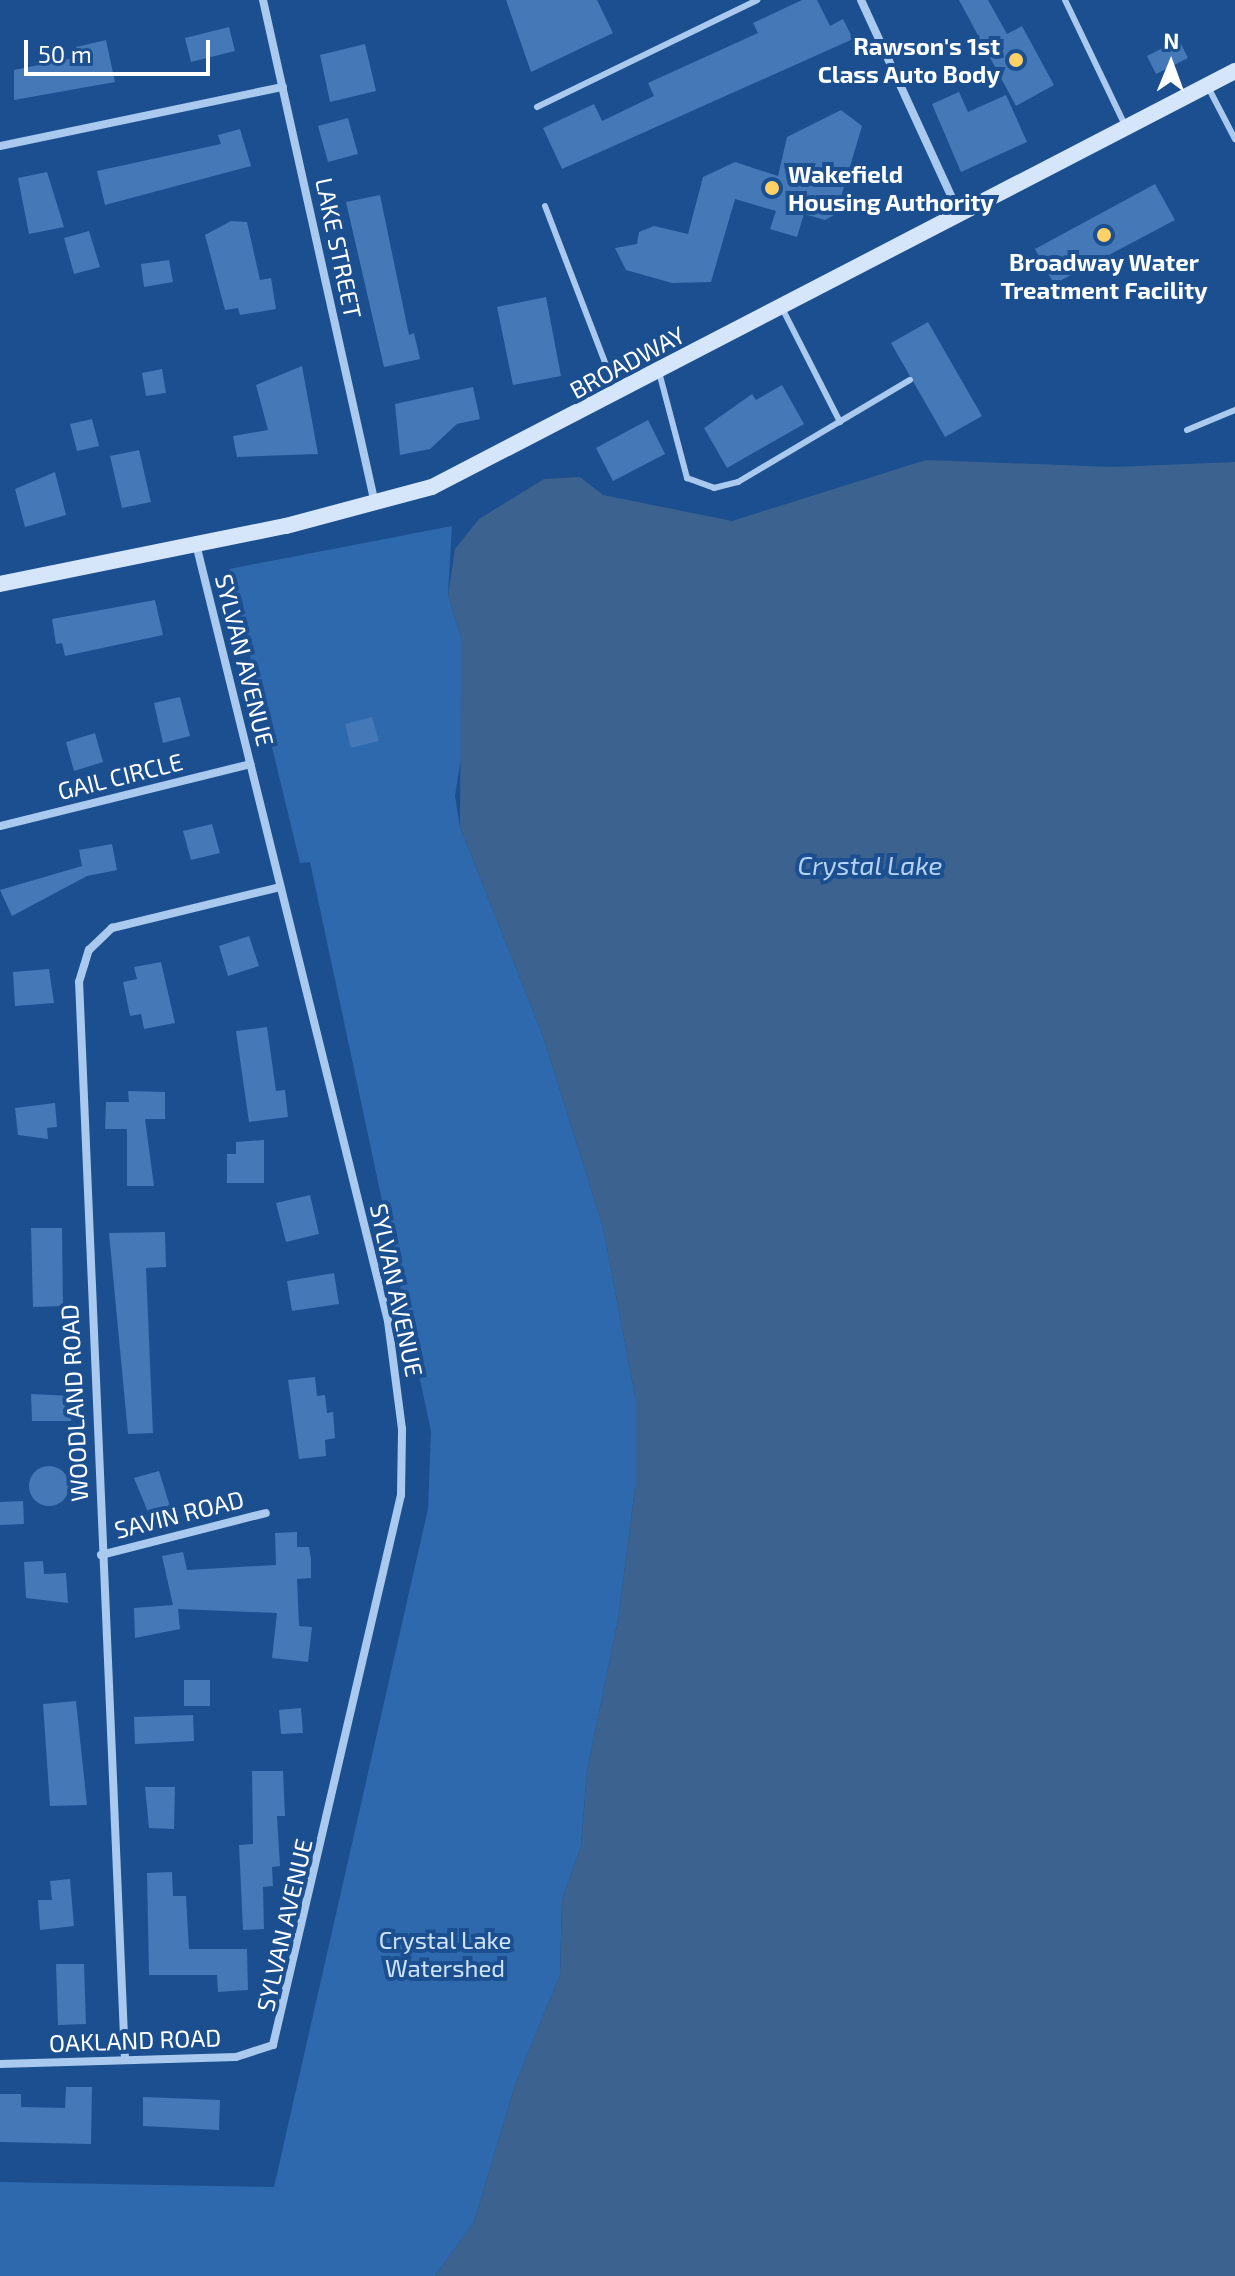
<!DOCTYPE html>
<html>
<head>
<meta charset="utf-8">
<style>
  body { margin:0 }
  #map { position:relative; width:1235px; height:2276px; overflow:hidden; background:#1b4f8f; font-family:"Exo 2",sans-serif }
  div>[style] { position:absolute }
  .green>* { inset:0; background:#2e69ad }
  .water>* { inset:0; background:#3c6290 }
  .building>* { inset:0; background:#4478b7 }
  .round { border-radius:50% }
  .lane>* { height:6px; margin:-3px; padding:0 3px; transform-origin:3px; border-radius:3px; background:#a9c9ee }
  .street>* { height:8px; margin:-4px; padding:0 4px; transform-origin:4px; border-radius:4px; background:#a9c9ee }
  .secondary>* { height:16px; margin:-8px; padding:0 8px; transform-origin:8px; border-radius:8px; background:#d6e6fa }
  .dots>* { width:22px; height:22px; translate:-50% -50%; box-sizing:border-box; border:4px solid #1b4f8f; border-radius:50% }
  span { translate:-50% -50%; white-space:nowrap; text-align:center; line-height:1.15; -webkit-text-stroke:8px #1b4f8f; paint-order:stroke }
  .poi-label { font-size:24px; color:#fff; font-weight:700 }
  .right { translate:-100% -50%; text-align:right }
  .left { translate:0 -50%; text-align:left }
  .street-label { font-size:24px; color:#fff }
  .park-label { font-size:24px; color:#cfe3fa }
  .water-label { font-size:26px; color:#b5d3f5; font-style:italic }
  .north { position:absolute; left:1131px; top:24px; width:80px; height:80px; -webkit-text-stroke:6px #1b4f8f; paint-order:stroke; rotate:1deg; font-size:22px; font-weight:700; line-height:32px; text-align:center; color:#fff }
  .north::after { content:''; display:block; margin:auto; width:28px; height:36px; background:#fff; clip-path:polygon(50% 0,100% 100%,50% 72%,0 100%) }
  .scale { position:absolute; left:24px; top:40px; width:186px; height:36px; box-sizing:border-box; border:4px solid #fff; border-top:0; padding-left:10px; font-size:24px; line-height:28px; white-space:nowrap; color:#fff; -webkit-text-stroke:6px #1b4f8f; paint-order:stroke }
</style>
</head>
<body>
<div id="map">
  <div class="green">
    <i style="clip-path:polygon(452px 526px,448px 595px,461px 637px,465px 732px,455px 796px,460px 827px,543px 1036px,603px 1227px,635px 1396px,635px 1488px,618px 1620px,587px 1771px,581px 1846px,562px 1900px,560px 1975px,515px 2085px,474px 2222px,435px 2276px,0 2276px,0 2182px,274px 2187px,428px 1509px,431px 1431px,310px 862px,300px 863px,229px 569px)"></i>
  </div>
  <div class="water">
    <i style="clip-path:polygon(926px 460px,1113px 467px,1235px 462px,1235px 2276px,435px 2276px,474px 2222px,515px 2085px,560px 1975px,562px 1900px,581px 1846px,587px 1771px,618px 1620px,635px 1488px,635px 1396px,603px 1227px,543px 1036px,460px 827px,461px 637px,448px 595px,455px 549px,479px 519px,544px 479px,580px 477px,603px 495px,732px 521px)"></i>
  </div>
  <div class="building">
    <i style="clip-path:polygon(506px 0,597px 0,613px 33px,531px 72px)"></i>
    <i style="clip-path:polygon(802px 0,817px 0,830px 26px,843px 19px,853px 39px,562px 169px,543px 128px,594px 104px,602px 121px,654px 96px,648px 83px,758px 33px,753px 23px)"></i>
    <i style="clip-path:polygon(959px 0,988px 0,1007px 34px,1022px 26px,1054px 85px,1016px 106px)"></i>
    <i style="clip-path:polygon(229px 27px,235px 51px,191px 62px,185px 38px)"></i>
    <i style="clip-path:polygon(106px 40px,115px 82px,14px 100px,14px 70px,78px 57px,76px 47px)"></i>
    <i style="clip-path:polygon(1179px 40px,1188px 58px,1156px 74px,1147px 56px)"></i>
    <i style="clip-path:polygon(365px 44px,376px 91px,330px 102px,320px 55px)"></i>
    <i style="clip-path:polygon(959px 92px,968px 112px,1006px 95px,1027px 142px,961px 172px,932px 104px)"></i>
    <i style="clip-path:polygon(841px 110px,862px 126px,836px 214px,825px 220px,804px 214px,797px 237px,770px 229px,776px 211px,735px 199px,711px 282px,672px 283px,626px 270px,615px 248px,637px 244px,639px 232px,654px 226px,688px 234px,703px 177px,735px 162px,778px 176px,787px 137px)"></i>
    <i style="clip-path:polygon(348px 118px,358px 154px,328px 162px,318px 126px)"></i>
    <i style="clip-path:polygon(240px 129px,251px 166px,105px 205px,97px 171px,221px 144px,218px 135px)"></i>
    <i style="clip-path:polygon(47px 172px,64px 227px,29px 234px,18px 178px)"></i>
    <i style="clip-path:polygon(1155px 184px,1175px 220px,1054px 284px,1035px 249px)"></i>
    <i style="clip-path:polygon(380px 195px,409px 335px,414px 333px,420px 359px,384px 367px,346px 202px)"></i>
    <i style="clip-path:polygon(231px 221px,247px 222px,260px 280px,271px 278px,276px 309px,240px 315px,238px 308px,225px 310px,205px 235px)"></i>
    <i style="clip-path:polygon(89px 231px,100px 267px,74px 274px,64px 238px)"></i>
    <i style="clip-path:polygon(169px 260px,173px 282px,144px 287px,141px 264px)"></i>
    <i style="clip-path:polygon(546px 297px,561px 376px,513px 385px,497px 307px)"></i>
    <i style="clip-path:polygon(928px 322px,982px 416px,945px 437px,891px 343px)"></i>
    <i style="clip-path:polygon(302px 366px,318px 454px,237px 457px,233px 436px,268px 430px,256px 385px)"></i>
    <i style="clip-path:polygon(162px 369px,166px 393px,146px 396px,142px 373px)"></i>
    <i style="clip-path:polygon(782px 385px,804px 424px,727px 468px,704px 428px,752px 394px,756px 400px)"></i>
    <i style="clip-path:polygon(473px 387px,480px 419px,457px 424px,430px 449px,400px 455px,395px 404px)"></i>
    <i style="clip-path:polygon(92px 419px,99px 446px,77px 451px,70px 424px)"></i>
    <i style="clip-path:polygon(648px 420px,665px 454px,613px 481px,596px 448px)"></i>
    <i style="clip-path:polygon(139px 450px,151px 502px,122px 508px,110px 456px)"></i>
    <i style="clip-path:polygon(55px 472px,66px 515px,25px 527px,15px 489px)"></i>
    <i style="clip-path:polygon(155px 600px,163px 635px,65px 656px,62px 643px,56px 644px,52px 619px)"></i>
    <i style="clip-path:polygon(180px 697px,190px 736px,163px 743px,154px 703px)"></i>
    <i style="clip-path:polygon(372px 717px,379px 741px,351px 748px,345px 724px)"></i>
    <i style="clip-path:polygon(95px 733px,103px 762px,74px 771px,66px 742px)"></i>
    <i style="clip-path:polygon(212px 824px,220px 853px,191px 860px,183px 831px)"></i>
    <i style="clip-path:polygon(112px 844px,117px 870px,87px 876px,12px 916px,0 890px,82px 866px,79px 850px)"></i>
    <i style="clip-path:polygon(249px 936px,259px 966px,228px 976px,219px 946px)"></i>
    <i style="clip-path:polygon(161px 962px,175px 1023px,144px 1029px,141px 1014px,130px 1016px,123px 982px,137px 979px,134px 967px)"></i>
    <i style="clip-path:polygon(49px 969px,54px 1003px,15px 1006px,13px 972px)"></i>
    <i style="clip-path:polygon(267px 1027px,276px 1091px,285px 1090px,288px 1117px,249px 1122px,236px 1031px)"></i>
    <i style="clip-path:polygon(128px 1091px,165px 1092px,165px 1119px,145px 1119px,154px 1186px,127px 1186px,127px 1129px,105px 1129px,106px 1102px,129px 1102px)"></i>
    <i style="clip-path:polygon(55px 1103px,57px 1127px,47px 1128px,48px 1139px,18px 1135px,15px 1108px)"></i>
    <i style="clip-path:polygon(264px 1140px,264px 1183px,227px 1183px,227px 1154px,236px 1154px,236px 1142px)"></i>
    <i style="clip-path:polygon(310px 1195px,319px 1234px,286px 1242px,276px 1203px)"></i>
    <i style="clip-path:polygon(31px 1228px,62px 1228px,63px 1306px,33px 1307px)"></i>
    <i style="clip-path:polygon(165px 1232px,166px 1267px,146px 1268px,153px 1433px,128px 1434px,109px 1233px)"></i>
    <i style="clip-path:polygon(334px 1273px,339px 1304px,292px 1311px,287px 1281px)"></i>
    <i style="clip-path:polygon(315px 1377px,317px 1396px,325px 1395px,327px 1413px,333px 1412px,335px 1438px,325px 1440px,326px 1456px,299px 1459px,288px 1380px)"></i>
    <i style="clip-path:polygon(31px 1394px,71px 1396px,71px 1421px,32px 1421px)"></i>
    <i class="round" style="left:29px;top:1466px;width:40px;height:40px"></i>
    <i style="clip-path:polygon(159px 1471px,171px 1510px,150px 1517px,134px 1478px)"></i>
    <i style="clip-path:polygon(23px 1501px,24px 1524px,0 1525px,0 1502px)"></i>
    <i style="clip-path:polygon(297px 1532px,297px 1547px,309px 1547px,311px 1559px,311px 1578px,297px 1579px,299px 1626px,312px 1627px,308px 1662px,272px 1658px,277px 1613px,178px 1609px,180px 1629px,135px 1638px,134px 1608px,173px 1605px,162px 1556px,183px 1552px,187px 1570px,276px 1565px,275px 1533px)"></i>
    <i style="clip-path:polygon(43px 1561px,44px 1574px,66px 1573px,68px 1603px,26px 1598px,24px 1562px)"></i>
    <i style="clip-path:polygon(184px 1680px,210px 1680px,210px 1706px,184px 1706px)"></i>
    <i style="clip-path:polygon(76px 1701px,87px 1805px,50px 1806px,43px 1704px)"></i>
    <i style="clip-path:polygon(301px 1708px,303px 1733px,281px 1734px,279px 1710px)"></i>
    <i style="clip-path:polygon(193px 1715px,194px 1741px,135px 1744px,134px 1717px)"></i>
    <i style="clip-path:polygon(252px 1771px,283px 1771px,285px 1816px,277px 1816px,280px 1866px,272px 1867px,273px 1886px,263px 1887px,264px 1929px,243px 1930px,239px 1845px,253px 1844px)"></i>
    <i style="clip-path:polygon(145px 1787px,175px 1787px,174px 1829px,149px 1828px)"></i>
    <i style="clip-path:polygon(172px 1872px,173px 1896px,186px 1896px,189px 1949px,247px 1949px,248px 1990px,218px 1992px,217px 1975px,149px 1975px,147px 1873px)"></i>
    <i style="clip-path:polygon(70px 1879px,74px 1926px,40px 1930px,38px 1900px,52px 1900px,50px 1881px)"></i>
    <i style="clip-path:polygon(56px 1964px,84px 1964px,86px 2024px,58px 2025px)"></i>
    <i style="clip-path:polygon(66px 2087px,92px 2087px,91px 2144px,0 2142px,0 2094px,21px 2094px,21px 2107px,65px 2108px)"></i>
    <i style="clip-path:polygon(143px 2097px,220px 2100px,219px 2130px,143px 2126px)"></i>
  </div>
  <div class="lane">
    <i style="left:1065px;top:0;width:136px;rotate:64.4deg"></i>
    <i style="left:1208px;top:87px;width:59px;rotate:62.6deg"></i>
    <i style="left:537px;top:107px;width:245px;rotate:-25.9deg"></i>
    <i style="left:545px;top:206px;width:198px;rotate:69deg"></i>
    <i style="left:782px;top:308px;width:128px;rotate:63deg"></i>
    <i style="left:659px;top:372px;width:110px;rotate:75.2deg"></i>
    <i style="left:687px;top:478px;width:29px;rotate:20deg"></i>
    <i style="left:714px;top:488px;width:25px;rotate:-14deg"></i>
    <i style="left:738px;top:482px;width:200px;rotate:-30.7deg"></i>
    <i style="left:1187px;top:430px;width:52px;rotate:-22.6deg"></i>
  </div>
  <div class="street">
    <i style="left:263px;top:0;width:516px;rotate:77.47deg"></i>
    <i style="left:861px;top:0;width:232px;rotate:65.3deg"></i>
    <i style="left:0;top:146px;width:289px;rotate:-11.8deg"></i>
    <i style="left:0;top:826px;width:258px;rotate:-13.9deg"></i>
    <i style="left:101px;top:1555px;width:170px;rotate:-14.3deg"></i>
    <i style="left:125px;top:2060px;width:1079px;rotate:-92.44deg"></i>
    <i style="left:79px;top:982px;width:34px;rotate:-73deg"></i>
    <i style="left:89px;top:950px;width:32px;rotate:-44deg"></i>
    <i style="left:112px;top:928px;width:173px;rotate:-13.7deg"></i>
    <i style="left:0;top:2064px;width:236px;rotate:-1.7deg"></i>
    <i style="left:236px;top:2057px;width:39px;rotate:-18deg"></i>
    <i style="left:273px;top:2045px;width:565px;rotate:-76.9deg"></i>
    <i style="left:401px;top:1495px;width:66px;rotate:-89.1deg"></i>
    <i style="left:402px;top:1429px;width:109px;rotate:-97.4deg"></i>
    <i style="left:388px;top:1321px;width:800px;rotate:-103.88deg"></i>
  </div>
  <div class="secondary">
    <i style="left:0;top:584px;width:292px;rotate:-11.5deg"></i>
    <i style="left:286px;top:526px;width:151px;rotate:-15deg"></i>
    <i style="left:432px;top:487px;width:904px;rotate:-27.39deg"></i>
  </div>
  <div class="dots">
    <i style="left:1016px;top:60px;background:#ffd166"></i>
    <i style="left:772px;top:188px;background:#ffd166"></i>
    <i style="left:1104px;top:235px;background:#ffd166"></i>
  </div>
  <div class="poi-label">
    <span class="right" style="left:1000px;top:60px">Rawson's 1st<br>Class Auto Body</span>
    <span class="left" style="left:788px;top:188px">Wakefield<br>Housing Authority</span>
    <span style="left:1104px;top:276px">Broadway Water<br>Treatment Facility</span>
  </div>
  <div class="street-label">
    <span style="left:339px;top:248px;rotate:78deg">LAKE STREET</span>
    <span style="left:627px;top:362px;rotate:-28deg">BROADWAY</span>
    <span style="left:245px;top:660px;rotate:76deg">SYLVAN AVENUE</span>
    <span style="left:120px;top:776px;rotate:-14deg">GAIL CIRCLE</span>
    <span style="left:397px;top:1290px;rotate:78deg">SYLVAN AVENUE</span>
    <span style="left:74px;top:1403px;rotate:-93deg">WOODLAND ROAD</span>
    <span style="left:179px;top:1514px;rotate:-14deg">SAVIN ROAD</span>
    <span style="left:284px;top:1925px;rotate:-77deg">SYLVAN AVENUE</span>
    <span style="left:135px;top:2040px;rotate:-2deg">OAKLAND ROAD</span>
  </div>
  <div class="park-label">
    <span style="left:445px;top:1954px">Crystal Lake<br>Watershed</span>
  </div>
  <div class="water-label">
    <span style="left:870px;top:865px">Crystal Lake</span>
  </div>
  <div class="north">N</div>
  <div class="scale">50 m</div>
</div>
</body>
</html>
